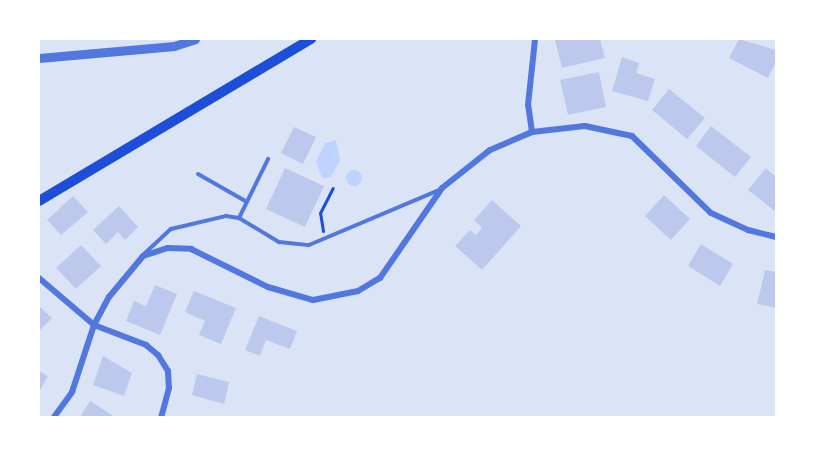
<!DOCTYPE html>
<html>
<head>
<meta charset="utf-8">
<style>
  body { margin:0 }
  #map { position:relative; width:815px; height:456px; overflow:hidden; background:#f2f2f2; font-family:Mulish,sans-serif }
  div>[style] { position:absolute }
  .green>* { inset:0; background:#dbe4f7 }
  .water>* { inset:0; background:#bfd3fe }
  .round { border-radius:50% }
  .building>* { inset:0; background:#bdc9ec }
  .path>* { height:3px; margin:-1.5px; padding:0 1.5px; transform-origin:1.5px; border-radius:1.5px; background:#1d4ed8 }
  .service>* { height:4px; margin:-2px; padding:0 2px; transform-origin:2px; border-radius:2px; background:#5277de }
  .minor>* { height:6px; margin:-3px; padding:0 3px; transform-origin:3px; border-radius:3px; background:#5277de }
  .tertiary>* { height:9px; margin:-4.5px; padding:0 4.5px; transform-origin:4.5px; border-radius:4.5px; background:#5277de }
  .secondary>* { height:10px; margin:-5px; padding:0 5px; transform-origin:5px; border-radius:5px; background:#1d4ed8 }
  span { translate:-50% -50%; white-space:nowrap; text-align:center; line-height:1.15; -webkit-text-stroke:5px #fff; paint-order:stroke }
  .frame { position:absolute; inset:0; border:40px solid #fff; pointer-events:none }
</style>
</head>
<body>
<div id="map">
  <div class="green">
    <i style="clip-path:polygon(39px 39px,776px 39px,776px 417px,39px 417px)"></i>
  </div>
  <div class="water">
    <i style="clip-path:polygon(336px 140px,340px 160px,331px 177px,322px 178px,316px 162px,325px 143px)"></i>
    <i class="round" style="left:346px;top:170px;width:16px;height:16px"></i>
  </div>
  <div class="building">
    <i style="clip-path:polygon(600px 39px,605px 58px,562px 68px,555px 40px)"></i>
    <i style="clip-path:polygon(739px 39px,776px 50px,776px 62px,768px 78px,729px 58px)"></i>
    <i style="clip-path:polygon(622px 57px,639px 63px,636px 73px,655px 79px,648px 101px,612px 91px)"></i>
    <i style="clip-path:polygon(599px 72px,606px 107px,568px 115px,560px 80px)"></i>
    <i style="clip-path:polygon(669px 89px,705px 118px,687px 139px,652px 110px)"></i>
    <i style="clip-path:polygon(711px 126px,751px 157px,735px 177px,696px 146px)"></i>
    <i style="clip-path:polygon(294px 127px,316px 137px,303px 164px,281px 153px)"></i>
    <i style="clip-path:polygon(285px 168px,324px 186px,305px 227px,266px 209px)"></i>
    <i style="clip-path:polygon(766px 168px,776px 177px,776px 212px,748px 190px)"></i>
    <i style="clip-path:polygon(664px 195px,690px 219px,671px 240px,645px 216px)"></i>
    <i style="clip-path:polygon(73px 196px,88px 212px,61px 235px,47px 220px)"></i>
    <i style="clip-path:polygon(492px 200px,521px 226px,482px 270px,455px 246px,470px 230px,476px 235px,482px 228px,474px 220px)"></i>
    <i style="clip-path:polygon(119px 206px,138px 227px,125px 240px,118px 232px,106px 244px,93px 230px)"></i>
    <i style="clip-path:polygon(701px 244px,733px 264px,720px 286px,688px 266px)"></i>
    <i style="clip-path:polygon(81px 245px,101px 266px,76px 289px,56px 268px)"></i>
    <i style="clip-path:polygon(765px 270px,776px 272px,776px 308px,757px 304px)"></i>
    <i style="clip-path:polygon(155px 285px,177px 294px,160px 335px,126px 321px,134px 301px,146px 306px)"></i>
    <i style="clip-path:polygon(194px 291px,236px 308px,221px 344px,199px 335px,205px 321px,185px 312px)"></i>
    <i style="clip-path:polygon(39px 306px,52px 318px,39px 331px)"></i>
    <i style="clip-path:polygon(259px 316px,297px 331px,290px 349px,266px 340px,260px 356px,245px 350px)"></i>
    <i style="clip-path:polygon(103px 356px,132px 373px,124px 396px,93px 385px)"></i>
    <i style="clip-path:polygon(39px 371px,48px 376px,39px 392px)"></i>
    <i style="clip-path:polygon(197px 374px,229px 382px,224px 404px,192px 395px)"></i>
    <i style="clip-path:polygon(90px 401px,115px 417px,80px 417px)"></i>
  </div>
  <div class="path">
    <i style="left:323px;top:231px;width:18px;rotate:-99deg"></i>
    <i style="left:320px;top:213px;width:28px;rotate:-63deg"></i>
  </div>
  <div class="service">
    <i style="left:198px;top:174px;width:56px;rotate:29.7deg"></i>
    <i style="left:239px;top:218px;width:66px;rotate:-63.8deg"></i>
    <i style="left:144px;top:254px;width:37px;rotate:-43deg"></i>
    <i style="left:171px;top:229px;width:57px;rotate:-13.3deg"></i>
    <i style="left:226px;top:216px;width:13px;rotate:9deg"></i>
    <i style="left:239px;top:218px;width:47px;rotate:31deg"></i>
    <i style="left:279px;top:242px;width:30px;rotate:6deg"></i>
    <i style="left:309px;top:245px;width:141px;rotate:-22.9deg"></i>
  </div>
  <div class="minor">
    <i style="left:532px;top:132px;width:27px;rotate:-98deg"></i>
    <i style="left:528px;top:105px;width:66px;rotate:-83.9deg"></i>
    <i style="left:39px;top:278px;width:72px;rotate:40.5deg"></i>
    <i style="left:94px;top:325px;width:56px;rotate:21deg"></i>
    <i style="left:146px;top:345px;width:16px;rotate:40deg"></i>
    <i style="left:158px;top:355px;width:19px;rotate:58deg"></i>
    <i style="left:168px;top:371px;width:17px;rotate:87deg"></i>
    <i style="left:169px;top:388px;width:30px;rotate:105deg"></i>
    <i style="left:54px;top:417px;width:31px;rotate:-54deg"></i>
    <i style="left:72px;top:392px;width:71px;rotate:-71.8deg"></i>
    <i style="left:94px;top:325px;width:32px;rotate:-62deg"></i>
    <i style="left:109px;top:297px;width:53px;rotate:-50.3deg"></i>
    <i style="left:143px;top:256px;width:26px;rotate:-18deg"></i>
    <i style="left:168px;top:248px;width:23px;rotate:2deg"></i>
    <i style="left:191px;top:249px;width:86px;rotate:26.3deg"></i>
    <i style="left:268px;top:287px;width:47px;rotate:16.1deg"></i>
    <i style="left:313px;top:300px;width:46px;rotate:-11.3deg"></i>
    <i style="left:358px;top:291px;width:26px;rotate:-31deg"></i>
    <i style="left:380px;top:278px;width:109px;rotate:-55.4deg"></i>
    <i style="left:442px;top:188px;width:61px;rotate:-38.4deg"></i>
    <i style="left:490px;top:150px;width:46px;rotate:-23.2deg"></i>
    <i style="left:532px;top:132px;width:53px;rotate:-6.5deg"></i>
    <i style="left:585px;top:126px;width:48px;rotate:12deg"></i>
    <i style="left:632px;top:136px;width:110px;rotate:44.3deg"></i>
    <i style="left:711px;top:213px;width:41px;rotate:24.7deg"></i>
    <i style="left:748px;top:230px;width:29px;rotate:14deg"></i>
  </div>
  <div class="tertiary">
    <i style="left:39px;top:58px;width:136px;rotate:-5.1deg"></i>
    <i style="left:174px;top:46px;width:22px;rotate:-18deg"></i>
  </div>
  <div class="secondary">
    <i style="left:39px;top:201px;width:317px;rotate:-30.8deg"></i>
  </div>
  <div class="frame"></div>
</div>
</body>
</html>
